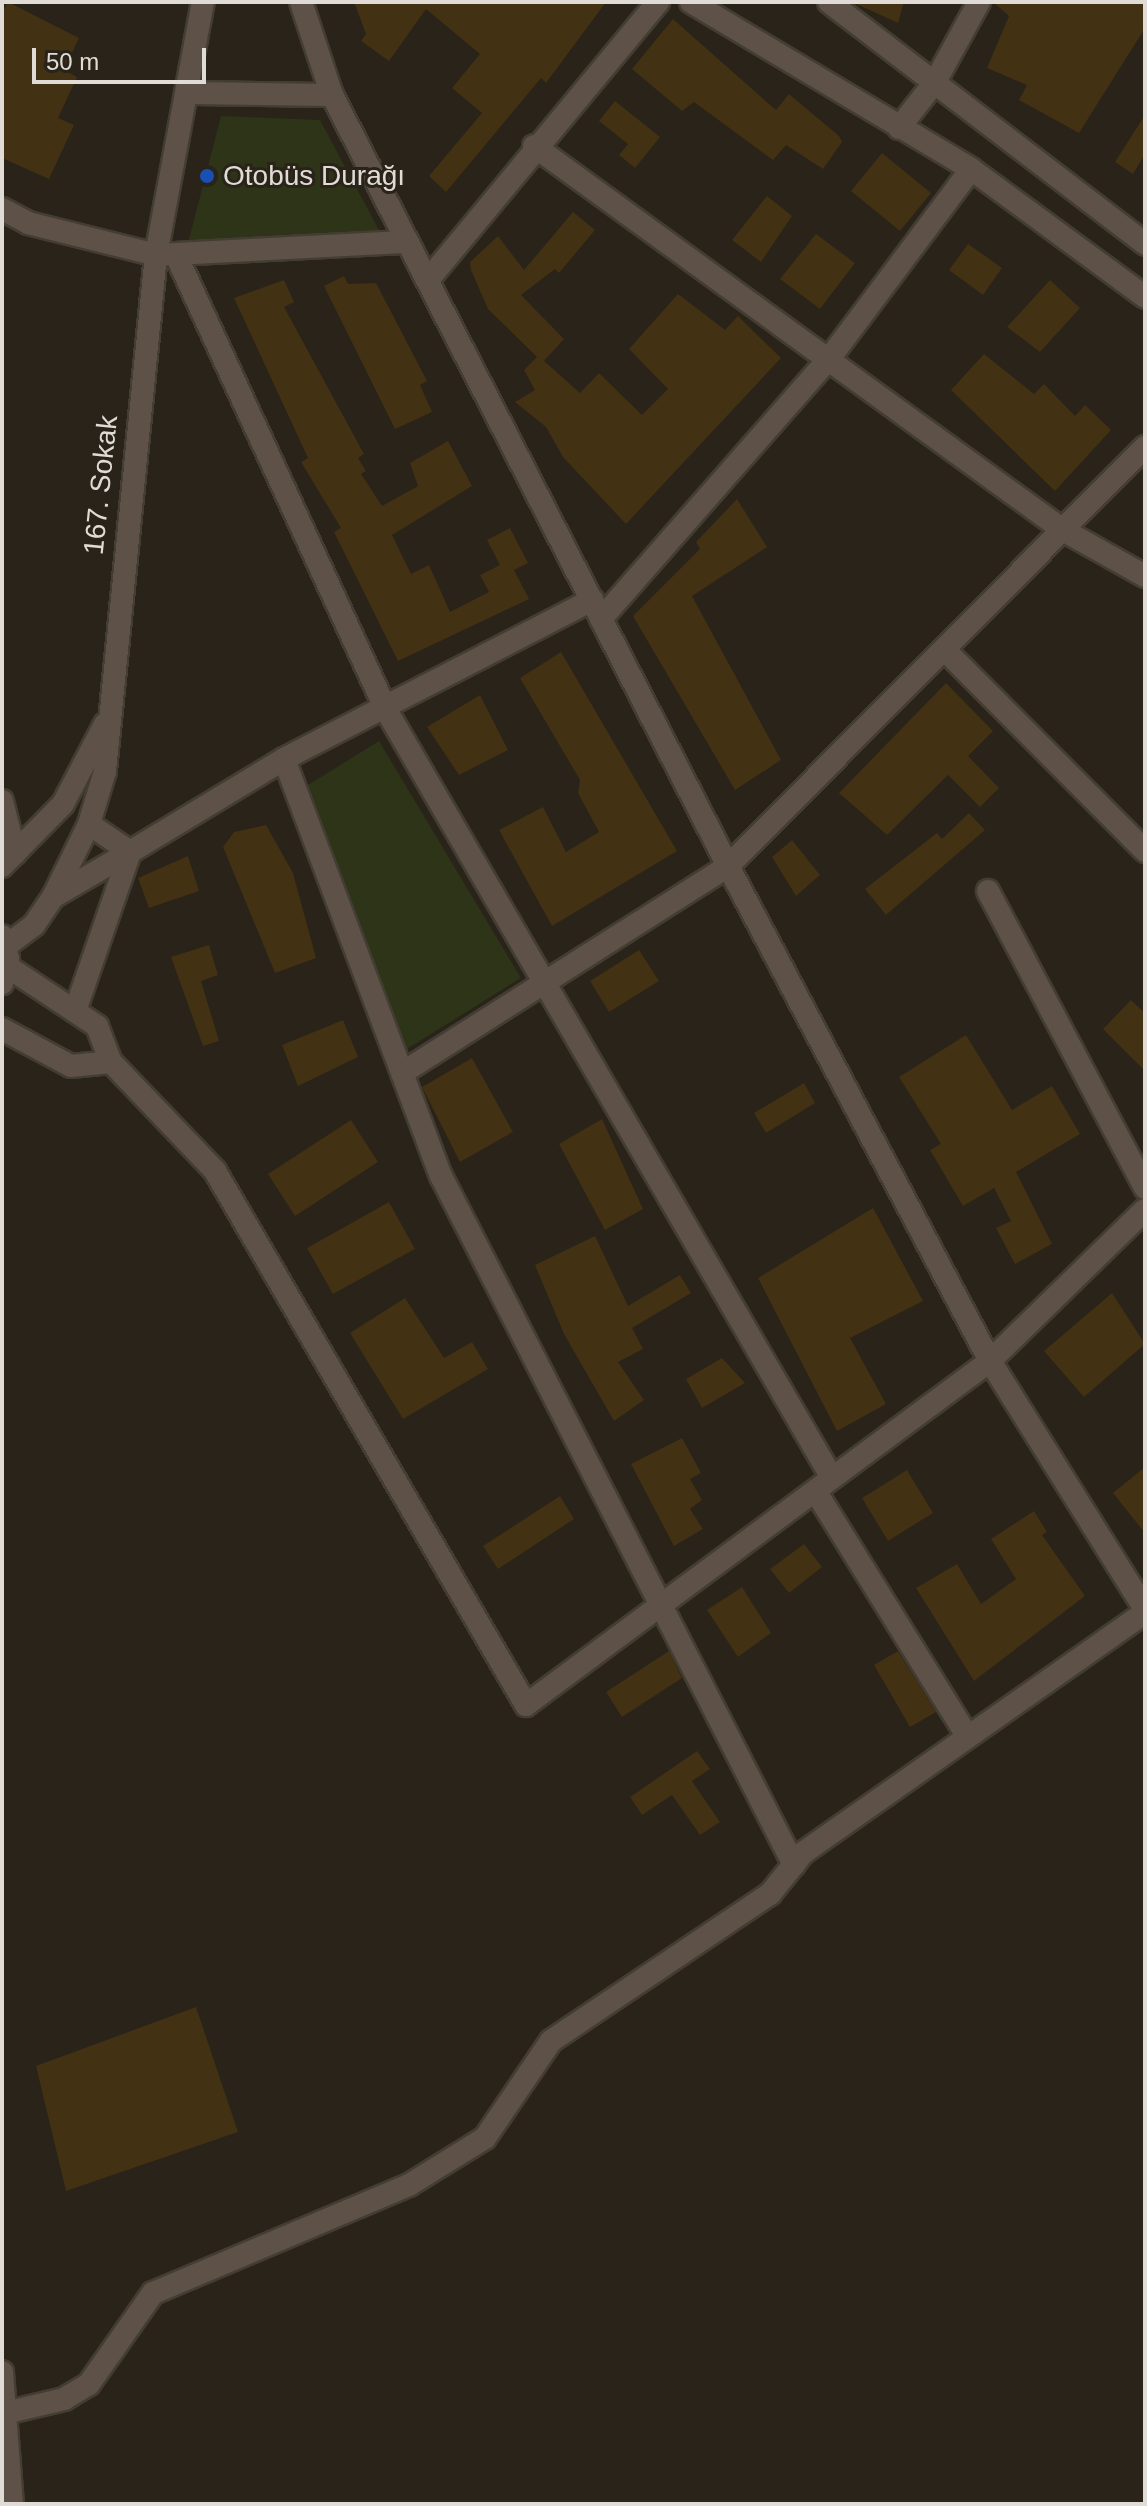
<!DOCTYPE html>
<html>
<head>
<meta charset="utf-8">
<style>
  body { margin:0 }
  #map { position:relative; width:1147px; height:2506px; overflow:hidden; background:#292319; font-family:Arial,sans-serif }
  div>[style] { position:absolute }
  .green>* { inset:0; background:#2d3417 }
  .building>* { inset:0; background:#423112 }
  .roads { filter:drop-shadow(2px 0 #433d33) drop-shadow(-2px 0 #433d33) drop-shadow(0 2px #433d33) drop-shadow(0 -2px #433d33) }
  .minor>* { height:22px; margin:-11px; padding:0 11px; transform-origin:11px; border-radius:11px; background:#5e5147 }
  .tertiary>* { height:22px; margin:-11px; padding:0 11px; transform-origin:11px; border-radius:11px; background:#5e5147 }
  .dots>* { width:22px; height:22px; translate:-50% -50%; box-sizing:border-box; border:4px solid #292319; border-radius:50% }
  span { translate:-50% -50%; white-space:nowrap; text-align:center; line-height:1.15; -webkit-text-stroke:6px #292319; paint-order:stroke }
  .poi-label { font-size:28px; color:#e0dcd5 }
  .left { translate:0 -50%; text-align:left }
  .street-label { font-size:28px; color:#e0dcd5 }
  .frame { position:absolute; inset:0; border:4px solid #e0dcd5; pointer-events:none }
  .scale { position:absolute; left:32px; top:48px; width:174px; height:36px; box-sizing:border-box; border:4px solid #e0dcd5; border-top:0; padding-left:10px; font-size:24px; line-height:28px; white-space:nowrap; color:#e0dcd5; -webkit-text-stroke:6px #292319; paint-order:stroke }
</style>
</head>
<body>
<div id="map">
  <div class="green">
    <i style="clip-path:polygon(221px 116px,320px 120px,379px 230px,188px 243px)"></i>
    <i style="clip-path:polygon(379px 741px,521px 978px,407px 1049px,308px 785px)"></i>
  </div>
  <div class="building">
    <i style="clip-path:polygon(8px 2px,79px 38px,64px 70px,77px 77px,58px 118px,74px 125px,49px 179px,2px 158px,2px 13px)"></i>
    <i style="clip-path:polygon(354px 2px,606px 2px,546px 83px,541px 78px,446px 192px,429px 176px,482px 113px,452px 88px,480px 54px,426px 9px,389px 61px,361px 41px,366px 34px)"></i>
    <i style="clip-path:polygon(852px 2px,904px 2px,898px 23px)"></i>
    <i style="clip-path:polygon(993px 2px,1145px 2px,1145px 28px,1079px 133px,1019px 100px,1027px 85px,987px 68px,1009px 16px)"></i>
    <i style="clip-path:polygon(673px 19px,776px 110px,789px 94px,839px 136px,842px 142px,823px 169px,786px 145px,773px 160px,694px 102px,682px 111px,632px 69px)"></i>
    <i style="clip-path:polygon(615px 101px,660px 137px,635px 168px,619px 155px,628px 144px,599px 121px)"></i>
    <i style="clip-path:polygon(1145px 115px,1145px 154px,1133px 174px,1115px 162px)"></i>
    <i style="clip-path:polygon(882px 153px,931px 193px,900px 231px,851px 191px)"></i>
    <i style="clip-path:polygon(767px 196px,792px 216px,761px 262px,732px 240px)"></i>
    <i style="clip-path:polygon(573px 212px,595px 230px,559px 273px,555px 269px,521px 295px,564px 339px,544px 361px,580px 393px,599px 373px,642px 415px,668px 389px,629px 349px,678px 294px,725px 330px,738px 316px,781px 358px,626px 524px,563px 457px,546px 427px,515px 402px,535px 390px,524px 370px,537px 357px,488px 309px,471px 270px,470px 262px,498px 236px,524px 270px)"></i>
    <i style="clip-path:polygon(816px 234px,855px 263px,820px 309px,780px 279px)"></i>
    <i style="clip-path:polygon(968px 244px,1002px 268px,983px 295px,949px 270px)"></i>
    <i style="clip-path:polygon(344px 276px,348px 284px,376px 283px,427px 381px,420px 385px,432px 412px,395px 429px,324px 286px)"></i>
    <i style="clip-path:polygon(284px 280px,294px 302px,284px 307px,364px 454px,358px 458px,366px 471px,361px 474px,382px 506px,418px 486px,410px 463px,448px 441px,472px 486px,392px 535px,411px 574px,429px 565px,450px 612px,489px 592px,480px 575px,500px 565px,487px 540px,510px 528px,528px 563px,514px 570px,529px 599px,398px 661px,334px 532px,341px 528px,301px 462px,308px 458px,234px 298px)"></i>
    <i style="clip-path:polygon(1050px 280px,1080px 308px,1040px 352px,1007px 327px)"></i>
    <i style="clip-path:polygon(984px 354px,1034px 394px,1044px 384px,1075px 416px,1085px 405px,1111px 430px,1055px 491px,951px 390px)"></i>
    <i style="clip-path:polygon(737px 499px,767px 547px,692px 596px,781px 760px,735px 790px,633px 616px,700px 549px,696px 542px)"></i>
    <i style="clip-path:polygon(561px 652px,677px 851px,552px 926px,499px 830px,543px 807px,566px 852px,599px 832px,578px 793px,580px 780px,520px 678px)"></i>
    <i style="clip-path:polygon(946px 683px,993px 731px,968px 756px,999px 788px,980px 807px,948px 775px,887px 835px,839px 793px)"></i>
    <i style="clip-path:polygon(480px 695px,508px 750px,459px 775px,427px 727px)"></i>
    <i style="clip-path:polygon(969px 813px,985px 830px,886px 915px,865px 889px,937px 833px,942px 839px)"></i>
    <i style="clip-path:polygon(266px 825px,293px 873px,316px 958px,275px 973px,223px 847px,234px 832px)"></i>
    <i style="clip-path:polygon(792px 840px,820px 875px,796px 896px,772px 857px)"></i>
    <i style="clip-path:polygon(188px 856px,199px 891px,149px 908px,138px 878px)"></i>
    <i style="clip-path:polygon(209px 945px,218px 975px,201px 981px,219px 1041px,203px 1046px,171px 957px)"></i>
    <i style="clip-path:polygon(639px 950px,659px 981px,609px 1012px,590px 981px)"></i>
    <i style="clip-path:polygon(1131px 1000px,1145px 1013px,1145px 1071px,1103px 1029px)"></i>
    <i style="clip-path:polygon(343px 1020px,358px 1057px,298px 1086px,282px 1045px)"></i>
    <i style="clip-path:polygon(966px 1035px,1012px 1110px,1052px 1086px,1080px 1134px,1016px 1172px,1052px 1244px,1015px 1264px,996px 1228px,1011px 1221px,994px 1188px,963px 1206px,930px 1150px,941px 1144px,899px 1077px)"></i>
    <i style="clip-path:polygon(472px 1058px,513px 1132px,460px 1162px,422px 1087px)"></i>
    <i style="clip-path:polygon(804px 1083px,815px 1103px,766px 1133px,754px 1113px)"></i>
    <i style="clip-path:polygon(602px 1119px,643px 1209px,605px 1230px,559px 1144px)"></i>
    <i style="clip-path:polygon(351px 1120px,378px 1162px,295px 1216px,268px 1174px)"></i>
    <i style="clip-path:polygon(389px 1202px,415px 1249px,333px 1294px,307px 1248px)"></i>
    <i style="clip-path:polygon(873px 1208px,923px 1301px,850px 1338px,886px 1404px,837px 1431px,758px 1278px)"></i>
    <i style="clip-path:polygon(595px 1236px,628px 1306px,680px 1275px,691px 1293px,632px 1328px,643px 1349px,618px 1362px,644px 1400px,614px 1421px,564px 1334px,535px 1265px)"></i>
    <i style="clip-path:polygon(1112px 1293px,1145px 1344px,1084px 1397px,1044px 1351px)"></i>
    <i style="clip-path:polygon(405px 1298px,444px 1358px,472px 1342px,488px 1369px,403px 1419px,350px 1333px)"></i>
    <i style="clip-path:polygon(722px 1358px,745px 1383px,702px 1408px,686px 1379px)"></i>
    <i style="clip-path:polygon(682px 1438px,701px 1473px,690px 1479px,702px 1500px,690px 1509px,703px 1529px,674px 1546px,631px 1464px)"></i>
    <i style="clip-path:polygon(1145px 1467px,1145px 1533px,1113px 1493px)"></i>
    <i style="clip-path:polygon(907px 1470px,933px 1513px,888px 1541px,862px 1498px)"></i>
    <i style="clip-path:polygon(560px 1496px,574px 1519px,498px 1569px,483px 1546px)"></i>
    <i style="clip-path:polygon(1034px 1511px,1047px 1532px,1042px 1535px,1085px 1596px,974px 1681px,916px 1588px,957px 1564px,981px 1604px,1016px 1579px,991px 1539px)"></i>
    <i style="clip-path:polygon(804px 1544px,822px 1567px,789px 1593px,770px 1569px)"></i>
    <i style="clip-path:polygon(742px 1587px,771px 1633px,738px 1657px,707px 1610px)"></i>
    <i style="clip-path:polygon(669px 1651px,682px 1678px,622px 1717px,606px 1692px)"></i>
    <i style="clip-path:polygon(898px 1651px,936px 1712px,910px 1727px,874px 1665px)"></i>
    <i style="clip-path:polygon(697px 1751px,710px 1769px,692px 1781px,720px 1822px,700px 1835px,672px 1795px,642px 1815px,630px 1797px)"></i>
    <i style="clip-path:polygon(196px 2007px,238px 2132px,66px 2191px,36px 2066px)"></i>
  </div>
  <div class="roads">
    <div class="minor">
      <i style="left:301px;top:2px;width:98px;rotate:71.6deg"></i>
      <i style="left:332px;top:95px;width:867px;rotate:62.81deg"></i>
      <i style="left:728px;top:866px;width:560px;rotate:62.11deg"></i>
      <i style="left:990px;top:1361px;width:292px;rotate:58deg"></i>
      <i style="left:691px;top:2px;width:326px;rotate:30.8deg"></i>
      <i style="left:971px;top:169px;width:216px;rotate:36.3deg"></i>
      <i style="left:829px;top:2px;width:398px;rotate:37.4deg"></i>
      <i style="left:187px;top:93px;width:145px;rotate:0.8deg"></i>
      <i style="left:899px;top:128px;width:58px;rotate:-52deg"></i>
      <i style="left:935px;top:82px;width:91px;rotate:-61.2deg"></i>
      <i style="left:534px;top:146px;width:654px;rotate:35.98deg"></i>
      <i style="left:1063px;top:530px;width:94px;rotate:29.3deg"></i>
      <i style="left:2px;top:209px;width:30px;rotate:28deg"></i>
      <i style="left:28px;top:223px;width:132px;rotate:14deg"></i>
      <i style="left:156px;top:255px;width:252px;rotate:-3deg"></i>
      <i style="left:176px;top:255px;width:499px;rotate:65.2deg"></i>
      <i style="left:385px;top:708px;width:890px;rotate:59.86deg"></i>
      <i style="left:428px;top:280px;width:361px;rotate:-50.4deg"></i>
      <i style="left:601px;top:619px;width:346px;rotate:-48.8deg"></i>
      <i style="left:829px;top:359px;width:237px;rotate:-53.2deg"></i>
      <i style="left:944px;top:649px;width:285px;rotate:45.1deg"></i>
      <i style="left:284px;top:759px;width:446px;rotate:69.4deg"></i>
      <i style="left:441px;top:1176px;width:774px;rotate:62.87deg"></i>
      <i style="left:2px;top:801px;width:54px;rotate:76deg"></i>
      <i style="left:89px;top:824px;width:50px;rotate:34.3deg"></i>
      <i style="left:130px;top:852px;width:180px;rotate:-31.1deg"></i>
      <i style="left:284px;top:759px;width:347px;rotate:-27.3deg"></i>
      <i style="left:988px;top:891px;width:336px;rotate:62.1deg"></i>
      <i style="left:53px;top:897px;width:89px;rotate:-30.3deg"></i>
      <i style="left:8px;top:967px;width:107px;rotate:33.5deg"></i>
      <i style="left:97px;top:1026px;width:39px;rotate:69deg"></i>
      <i style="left:111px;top:1062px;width:151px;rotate:46.3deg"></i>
      <i style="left:215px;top:1171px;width:618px;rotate:59.78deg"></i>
      <i style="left:526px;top:1705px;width:578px;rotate:-36.55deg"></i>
      <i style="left:990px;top:1361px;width:216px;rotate:-44.3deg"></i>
      <i style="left:75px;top:1011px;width:168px;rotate:-70.9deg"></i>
      <i style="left:2px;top:1029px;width:78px;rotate:28.2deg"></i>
      <i style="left:71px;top:1066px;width:40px;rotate:-5.7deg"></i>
      <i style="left:402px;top:1073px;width:386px;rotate:-32.4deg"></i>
      <i style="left:728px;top:866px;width:591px;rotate:-45.14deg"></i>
      <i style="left:816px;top:1492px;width:285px;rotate:58.2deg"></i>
    </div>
    <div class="tertiary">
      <i style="left:2px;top:866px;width:87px;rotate:-45.5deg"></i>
      <i style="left:63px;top:804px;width:90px;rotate:-62.3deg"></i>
      <i style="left:2px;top:936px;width:24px;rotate:75deg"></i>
      <i style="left:8px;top:959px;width:25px;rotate:104deg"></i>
      <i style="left:6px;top:946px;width:35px;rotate:-37deg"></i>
      <i style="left:34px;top:925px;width:34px;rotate:-56deg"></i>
      <i style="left:53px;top:897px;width:81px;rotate:-63.7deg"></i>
      <i style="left:89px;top:824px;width:55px;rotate:-73.2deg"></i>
      <i style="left:105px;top:771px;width:519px;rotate:-84.36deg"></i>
      <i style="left:156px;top:255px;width:257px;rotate:-79.5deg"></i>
      <i style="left:2px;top:2372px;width:132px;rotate:85.7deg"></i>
      <i style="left:5px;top:2413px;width:61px;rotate:-13.3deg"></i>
      <i style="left:64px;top:2399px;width:29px;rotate:-31deg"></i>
      <i style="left:89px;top:2384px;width:111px;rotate:-54.9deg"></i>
      <i style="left:153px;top:2293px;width:278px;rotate:-22.9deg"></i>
      <i style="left:409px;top:2185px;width:89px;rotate:-31.7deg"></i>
      <i style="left:485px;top:2138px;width:117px;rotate:-55.8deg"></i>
      <i style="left:551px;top:2041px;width:264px;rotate:-33.9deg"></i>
      <i style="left:770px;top:1894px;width:53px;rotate:-51.2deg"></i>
      <i style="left:803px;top:1853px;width:418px;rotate:-35.1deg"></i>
    </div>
  </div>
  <div class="dots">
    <i style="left:207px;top:176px;background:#1a4fb4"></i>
  </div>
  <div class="poi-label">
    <span class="left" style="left:223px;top:176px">Otobüs Durağı</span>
  </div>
  <div class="street-label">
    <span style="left:101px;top:485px;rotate:-84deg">167. Sokak</span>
  </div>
  <div class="frame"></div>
  <div class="scale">50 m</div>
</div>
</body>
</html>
